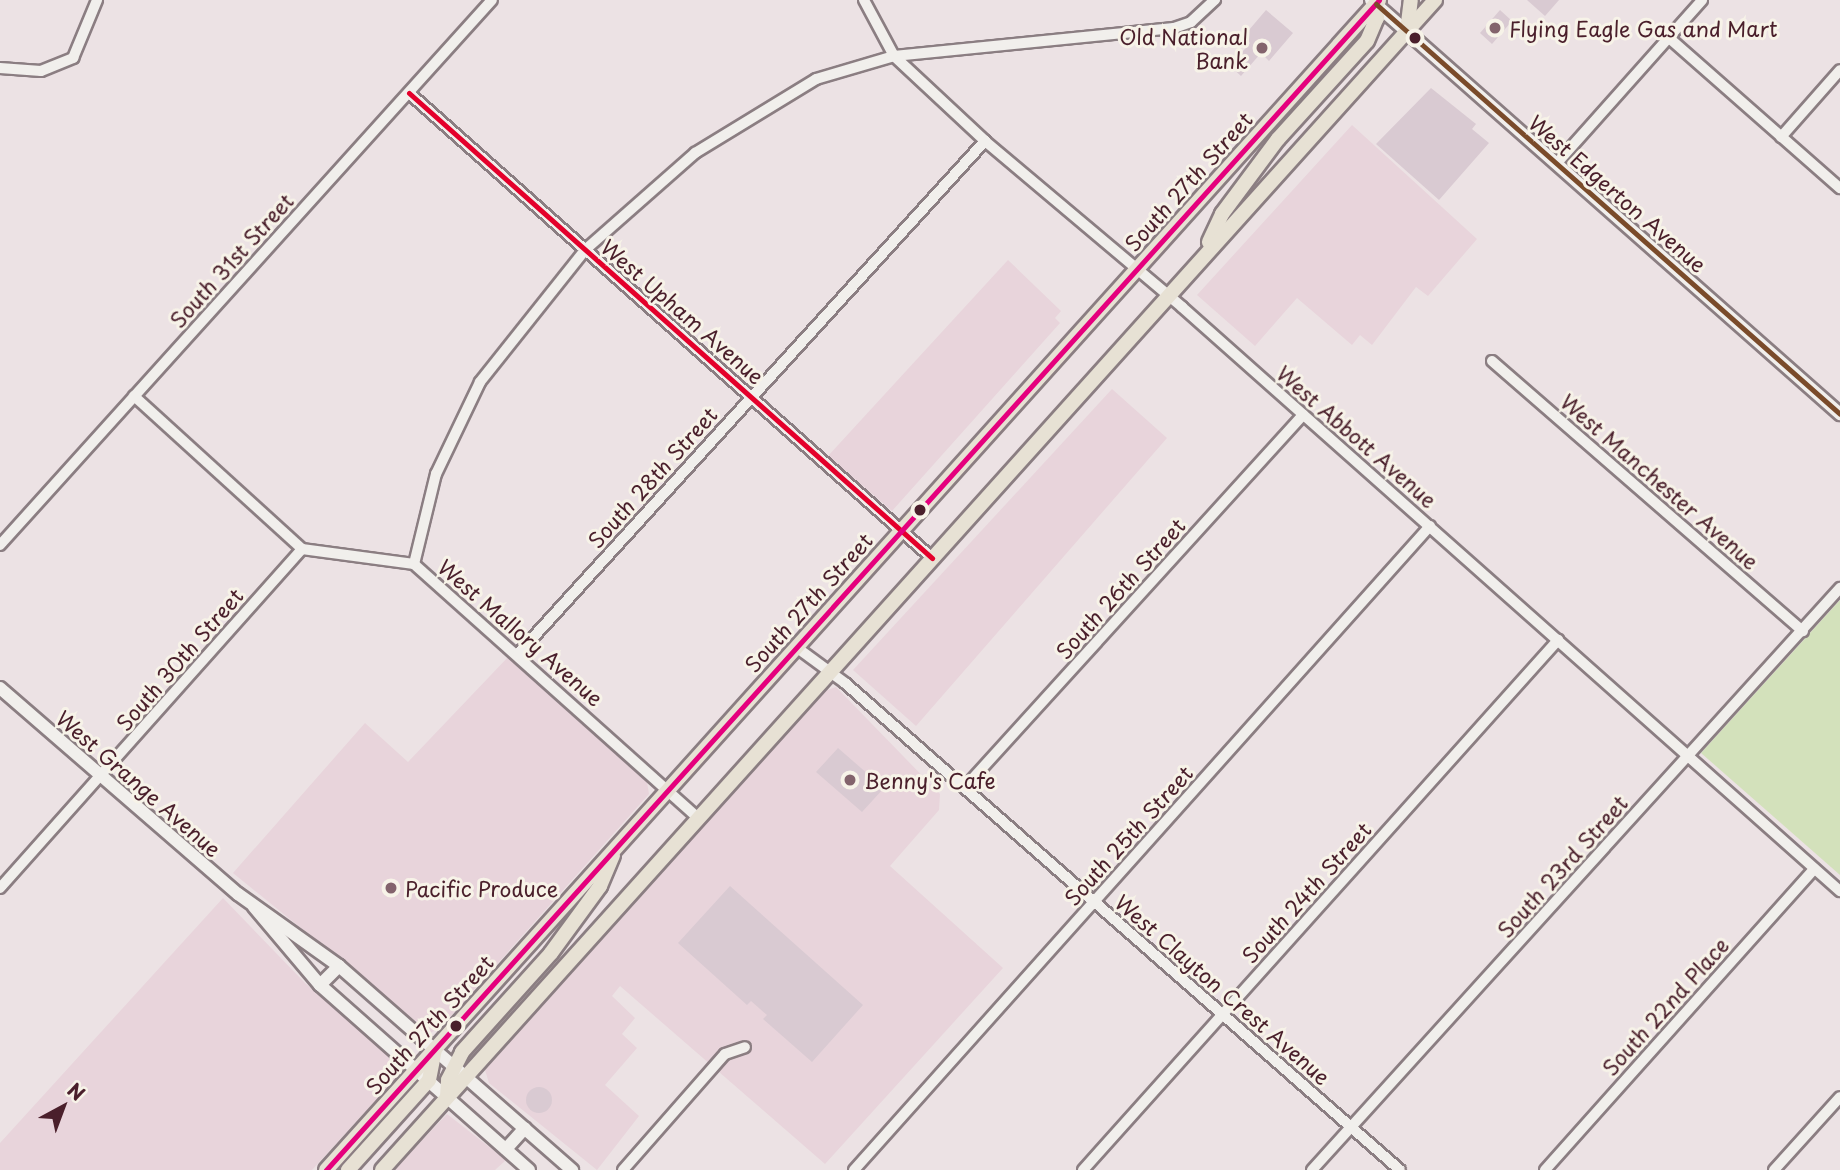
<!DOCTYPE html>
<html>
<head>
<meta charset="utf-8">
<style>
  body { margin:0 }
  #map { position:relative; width:1840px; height:1170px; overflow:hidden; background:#ece2e4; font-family:"Playpen Sans",sans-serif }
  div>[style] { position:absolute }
  .built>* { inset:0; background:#e8d4db }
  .green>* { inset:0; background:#d3e1bb }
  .building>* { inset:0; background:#d9cad2 }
  .round { border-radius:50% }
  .roads { filter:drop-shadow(2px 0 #8b7e82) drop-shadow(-2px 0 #8b7e82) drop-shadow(0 2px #8b7e82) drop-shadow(0 -2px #8b7e82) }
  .minor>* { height:10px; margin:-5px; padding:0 5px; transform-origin:5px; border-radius:5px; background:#f1efec }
  .tertiary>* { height:12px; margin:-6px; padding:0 6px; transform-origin:6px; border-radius:6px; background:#f1efec }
  .primary>* { height:14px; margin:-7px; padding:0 7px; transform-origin:7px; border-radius:7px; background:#e7e1d4 }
  .bus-1>* { height:5px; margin:-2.5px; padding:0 2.5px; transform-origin:2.5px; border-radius:2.5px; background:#e4002b }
  .bus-2>* { height:5px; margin:-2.5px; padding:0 2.5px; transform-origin:2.5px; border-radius:2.5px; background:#e5007d }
  .bus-3>* { height:5px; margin:-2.5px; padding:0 2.5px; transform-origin:2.5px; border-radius:2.5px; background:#7a4b2a }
  .dots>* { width:19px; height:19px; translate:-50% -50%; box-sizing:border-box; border:4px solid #f7f3e8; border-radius:50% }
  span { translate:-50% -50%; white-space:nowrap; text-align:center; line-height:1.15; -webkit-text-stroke:6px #f7f3e8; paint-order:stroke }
  .poi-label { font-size:21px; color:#4a1f2b }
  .left { translate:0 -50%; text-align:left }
  .right { translate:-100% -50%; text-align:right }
  .street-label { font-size:21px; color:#4a1f2b }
  .north { position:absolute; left:28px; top:1072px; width:70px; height:70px; -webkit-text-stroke:5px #f7f3e8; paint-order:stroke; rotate:41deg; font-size:19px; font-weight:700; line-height:28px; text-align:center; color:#4a1f2b }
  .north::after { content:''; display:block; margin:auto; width:24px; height:32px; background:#4a1f2b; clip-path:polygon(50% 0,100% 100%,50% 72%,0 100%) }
</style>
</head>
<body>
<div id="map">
  <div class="built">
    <i style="clip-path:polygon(1352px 125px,1477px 239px,1428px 296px,1416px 287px,1372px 345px,1360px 335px,1352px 345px,1297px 298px,1255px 346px,1197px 295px)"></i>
    <i style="clip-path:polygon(1008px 260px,1061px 311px,1055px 318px,1060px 323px,892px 511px,828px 456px)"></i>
    <i style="clip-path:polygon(1112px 389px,1167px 438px,916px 726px,853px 670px)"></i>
    <i style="clip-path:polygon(510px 655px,607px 741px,647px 782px,649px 794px,440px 1028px,430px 1033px,233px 873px,365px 723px,408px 762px)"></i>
    <i style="clip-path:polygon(836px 687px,940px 794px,939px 810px,890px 866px,1003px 968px,825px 1164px,620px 986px,612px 996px,635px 1018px,622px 1034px,637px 1048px,605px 1085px,639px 1116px,597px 1170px,489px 1083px,485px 1070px,825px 691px)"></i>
    <i style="clip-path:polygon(223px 898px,305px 983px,395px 1061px,396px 1078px,312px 1170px,0 1170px,0 1143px)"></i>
    <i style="clip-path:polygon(447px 1114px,506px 1160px,495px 1170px,394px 1170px)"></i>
  </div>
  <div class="green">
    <i style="clip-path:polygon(1840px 600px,1840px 875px,1701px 753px)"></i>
  </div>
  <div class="building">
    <i style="clip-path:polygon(1527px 0,1559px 0,1545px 16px)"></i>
    <i style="clip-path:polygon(1266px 10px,1293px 33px,1269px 61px,1261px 53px,1241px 76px,1230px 66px,1250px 43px,1243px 37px)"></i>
    <i style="clip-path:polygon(1500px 10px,1512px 21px,1492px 44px,1480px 33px)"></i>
    <i style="clip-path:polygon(1431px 88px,1476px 124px,1472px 129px,1489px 143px,1439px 200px,1376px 144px)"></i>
    <i style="clip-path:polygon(838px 748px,884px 788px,862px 812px,816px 772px)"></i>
    <i style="clip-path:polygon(730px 886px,863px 1005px,812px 1062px,763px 1019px,767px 1015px,751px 1001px,747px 1005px,678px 943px)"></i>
    <i class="round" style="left:526px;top:1087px;width:26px;height:26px"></i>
  </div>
  <div class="roads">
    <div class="minor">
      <i style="left:864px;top:0;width:64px;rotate:61.8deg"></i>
      <i style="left:894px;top:56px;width:125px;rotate:43deg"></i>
      <i style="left:985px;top:141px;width:258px;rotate:40.1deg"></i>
      <i style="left:1182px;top:307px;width:880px;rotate:41.59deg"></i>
      <i style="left:1668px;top:37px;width:229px;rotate:41.3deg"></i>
      <i style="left:0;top:68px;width:41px;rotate:4.2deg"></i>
      <i style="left:41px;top:71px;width:35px;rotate:-22deg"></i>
      <i style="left:73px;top:58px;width:63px;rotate:-67.5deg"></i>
      <i style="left:409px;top:93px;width:700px;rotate:41.64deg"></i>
      <i style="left:1781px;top:137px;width:89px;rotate:-48.6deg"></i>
      <i style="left:1557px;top:163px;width:218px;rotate:-48.3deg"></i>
      <i style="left:1492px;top:361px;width:412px;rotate:41deg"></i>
      <i style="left:134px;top:396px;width:227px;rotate:42.3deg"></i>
      <i style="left:302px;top:549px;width:113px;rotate:7.6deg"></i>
      <i style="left:414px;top:564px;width:381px;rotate:41.8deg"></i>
      <i style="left:0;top:545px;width:734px;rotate:-47.93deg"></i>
      <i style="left:414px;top:564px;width:93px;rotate:-76.3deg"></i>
      <i style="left:436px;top:474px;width:102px;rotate:-64.4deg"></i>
      <i style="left:480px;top:382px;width:169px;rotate:-51.5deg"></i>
      <i style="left:585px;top:250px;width:147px;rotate:-41.4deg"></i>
      <i style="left:695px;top:153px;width:142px;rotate:-31.4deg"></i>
      <i style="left:816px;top:79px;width:81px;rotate:-16.4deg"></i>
      <i style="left:894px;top:56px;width:281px;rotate:-5.7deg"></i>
      <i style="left:1174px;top:28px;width:18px;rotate:-19deg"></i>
      <i style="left:1191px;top:22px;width:33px;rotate:-43deg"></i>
      <i style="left:796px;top:647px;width:61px;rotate:36.3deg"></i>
      <i style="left:845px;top:683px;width:738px;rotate:41.27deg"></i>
      <i style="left:518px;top:654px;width:694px;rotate:-47.69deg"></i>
      <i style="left:965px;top:787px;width:503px;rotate:-47.74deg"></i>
      <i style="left:0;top:888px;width:454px;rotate:-48.3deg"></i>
      <i style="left:623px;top:1170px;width:154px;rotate:-48.7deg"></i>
      <i style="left:725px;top:1054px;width:21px;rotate:-19deg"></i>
      <i style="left:854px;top:1170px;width:864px;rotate:-48.19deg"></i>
      <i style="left:1083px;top:1170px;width:712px;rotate:-48.13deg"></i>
      <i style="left:1312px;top:1170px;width:786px;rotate:-47.79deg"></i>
      <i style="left:1545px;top:1170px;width:404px;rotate:-48.2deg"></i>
      <i style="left:1774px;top:1170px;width:98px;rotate:-47.9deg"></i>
    </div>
    <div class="tertiary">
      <i style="left:1371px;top:0;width:626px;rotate:41.44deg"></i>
      <i style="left:0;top:688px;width:315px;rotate:40.9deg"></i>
      <i style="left:238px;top:894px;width:124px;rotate:35.5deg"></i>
      <i style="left:339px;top:966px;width:310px;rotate:41.2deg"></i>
      <i style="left:254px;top:907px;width:102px;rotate:49.8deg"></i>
      <i style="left:320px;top:985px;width:279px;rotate:41.5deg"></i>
      <i style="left:320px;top:985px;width:27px;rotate:-45deg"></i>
      <i style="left:506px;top:1149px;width:28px;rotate:-48deg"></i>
    </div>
    <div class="primary">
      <i style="left:1407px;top:31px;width:31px;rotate:-83deg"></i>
      <i style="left:1209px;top:242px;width:31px;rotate:-65deg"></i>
      <i style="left:1222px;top:214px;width:94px;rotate:-53.3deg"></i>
      <i style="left:1278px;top:139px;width:132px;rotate:-47.8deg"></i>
      <i style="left:1367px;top:41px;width:25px;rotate:-67deg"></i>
      <i style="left:1377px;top:18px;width:14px;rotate:-98deg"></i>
      <i style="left:447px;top:1096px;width:16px;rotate:-86deg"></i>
      <i style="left:448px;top:1080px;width:31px;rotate:-63deg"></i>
      <i style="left:462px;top:1052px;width:133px;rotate:-48deg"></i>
      <i style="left:551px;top:953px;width:83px;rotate:-53.8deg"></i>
      <i style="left:600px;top:886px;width:33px;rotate:-67deg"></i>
      <i style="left:326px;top:1170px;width:1574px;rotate:-48.01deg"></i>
      <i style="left:348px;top:1170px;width:121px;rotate:-48deg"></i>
      <i style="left:429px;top:1080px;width:32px;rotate:-79deg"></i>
      <i style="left:382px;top:1170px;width:1574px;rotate:-48.01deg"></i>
    </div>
  </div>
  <div class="bus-1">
    <i style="left:409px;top:93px;width:700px;rotate:41.64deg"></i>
  </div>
  <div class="bus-2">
    <i style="left:326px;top:1170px;width:1574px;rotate:-48.01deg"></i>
  </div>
  <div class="bus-3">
    <i style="left:1376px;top:4px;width:619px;rotate:41.46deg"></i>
  </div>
  <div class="dots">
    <i style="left:1495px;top:28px;background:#83636c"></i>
    <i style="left:1415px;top:38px;background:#4a1f2b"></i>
    <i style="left:1262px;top:48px;background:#83636c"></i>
    <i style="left:920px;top:510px;background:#4a1f2b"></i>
    <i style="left:850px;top:780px;background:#83636c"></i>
    <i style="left:391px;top:888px;background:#83636c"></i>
    <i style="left:456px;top:1026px;background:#4a1f2b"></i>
  </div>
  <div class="poi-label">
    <span class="left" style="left:1509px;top:28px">Flying Eagle Gas and Mart</span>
    <span class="right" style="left:1248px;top:48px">Old National<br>Bank</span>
    <span class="left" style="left:864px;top:780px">Benny's Cafe</span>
    <span class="left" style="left:405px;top:888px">Pacific Produce</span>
  </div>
  <div class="street-label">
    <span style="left:1188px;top:181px;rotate:-48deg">South 27th Street</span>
    <span style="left:1618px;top:193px;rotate:41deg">West Edgerton Avenue</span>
    <span style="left:231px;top:260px;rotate:-48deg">South 31st Street</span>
    <span style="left:683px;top:311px;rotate:41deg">West Upham Avenue</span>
    <span style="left:1357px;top:436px;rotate:41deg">West Abbott Avenue</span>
    <span style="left:652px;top:477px;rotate:-48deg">South 28th Street</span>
    <span style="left:1660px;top:481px;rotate:41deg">West Manchester Avenue</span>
    <span style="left:1120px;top:588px;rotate:-48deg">South 26th Street</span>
    <span style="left:808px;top:602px;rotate:-48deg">South 27th Street</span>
    <span style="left:521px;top:632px;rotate:41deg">West Mallory Avenue</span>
    <span style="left:179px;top:659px;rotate:-49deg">South 30th Street</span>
    <span style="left:139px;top:783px;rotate:41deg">West Grange Avenue</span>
    <span style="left:1128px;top:835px;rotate:-48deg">South 25th Street</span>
    <span style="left:1562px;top:866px;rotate:-48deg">South 23rd Street</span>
    <span style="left:1306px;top:892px;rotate:-48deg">South 24th Street</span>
    <span style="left:1223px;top:989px;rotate:41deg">West Clayton Crest Avenue</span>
    <span style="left:1665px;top:1006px;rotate:-48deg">South 22nd Place</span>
    <span style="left:429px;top:1024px;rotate:-48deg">South 27th Street</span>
  </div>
  <div class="north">N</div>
</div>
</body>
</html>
